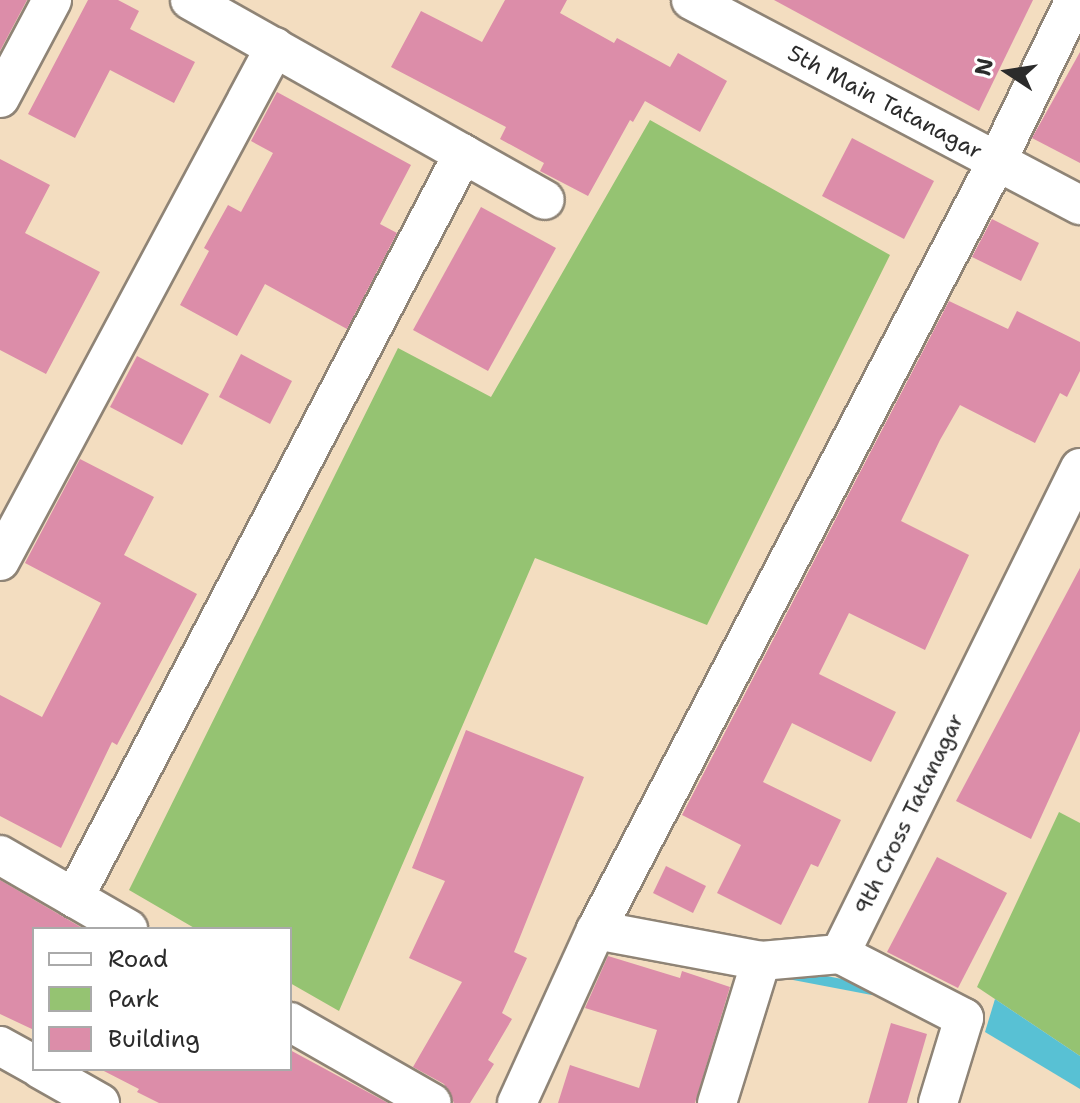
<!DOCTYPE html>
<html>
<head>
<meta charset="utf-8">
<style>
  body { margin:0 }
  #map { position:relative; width:1080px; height:1103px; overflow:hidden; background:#f3ddc0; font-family:"Shantell Sans",sans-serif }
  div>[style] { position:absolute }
  .green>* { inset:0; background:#95c372 }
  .water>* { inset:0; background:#58c1d4 }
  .stream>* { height:10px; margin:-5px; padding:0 5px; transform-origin:5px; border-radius:5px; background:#58c1d4 }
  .building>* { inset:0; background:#dc8da9 }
  .roads { filter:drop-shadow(2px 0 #8f8476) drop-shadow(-2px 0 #8f8476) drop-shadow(0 2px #8f8476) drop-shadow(0 -2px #8f8476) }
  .minor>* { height:38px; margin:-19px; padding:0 19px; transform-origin:19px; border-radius:19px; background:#fff }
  span { translate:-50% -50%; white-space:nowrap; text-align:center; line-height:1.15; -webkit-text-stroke:7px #fff; paint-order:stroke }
  .street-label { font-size:22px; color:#2b2b2b }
  .legend { position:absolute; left:32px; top:927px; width:260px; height:144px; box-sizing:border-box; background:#fff; border:2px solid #aaa; margin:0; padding:10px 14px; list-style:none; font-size:24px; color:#2b2b2b }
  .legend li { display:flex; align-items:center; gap:16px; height:40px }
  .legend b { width:40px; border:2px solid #aaa }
  .north { position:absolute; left:968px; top:32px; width:80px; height:80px; -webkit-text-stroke:6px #fff; paint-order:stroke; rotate:282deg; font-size:22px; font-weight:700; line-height:32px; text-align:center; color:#2b2b2b }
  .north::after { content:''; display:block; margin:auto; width:28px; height:36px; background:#2b2b2b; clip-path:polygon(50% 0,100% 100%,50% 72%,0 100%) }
</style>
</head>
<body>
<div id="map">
  <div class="green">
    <i style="clip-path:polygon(650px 120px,890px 255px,707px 625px,535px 558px,339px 1011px,290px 983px,290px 929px,196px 929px,129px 890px,398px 348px,491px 397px)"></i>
    <i style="clip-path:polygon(1059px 812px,1080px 823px,1080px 1056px,977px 987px)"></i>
  </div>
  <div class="water">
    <i style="clip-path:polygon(995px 999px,1080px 1056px,1080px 1089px,985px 1032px)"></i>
  </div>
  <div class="stream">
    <i style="left:794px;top:975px;width:80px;rotate:10.8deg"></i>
  </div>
  <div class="building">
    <i style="clip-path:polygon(0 0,27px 0,0 51px)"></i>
    <i style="clip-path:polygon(88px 0,118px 0,139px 11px,130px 29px,195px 62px,174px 103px,110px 70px,75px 138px,28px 114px)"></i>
    <i style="clip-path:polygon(505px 0,567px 0,560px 13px,614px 43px,617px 38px,670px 67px,678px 53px,727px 81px,700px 132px,645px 101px,633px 122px,630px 120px,588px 196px,540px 171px,544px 163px,500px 139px,506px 127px,391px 67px,421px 11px,482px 42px)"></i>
    <i style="clip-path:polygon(774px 0,1033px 0,979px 111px)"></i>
    <i style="clip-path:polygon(1080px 52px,1080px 163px,1032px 138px)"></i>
    <i style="clip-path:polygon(277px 92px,411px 165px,380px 224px,397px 233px,347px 329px,265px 284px,237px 336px,180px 305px,209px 251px,204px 248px,228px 205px,241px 212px,273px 153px,251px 141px)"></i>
    <i style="clip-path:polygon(852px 138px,934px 181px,904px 239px,822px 196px)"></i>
    <i style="clip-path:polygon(0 159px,50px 185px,25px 233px,100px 272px,46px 374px,0 350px)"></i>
    <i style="clip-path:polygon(481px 207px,556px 248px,488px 371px,413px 330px)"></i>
    <i style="clip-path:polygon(992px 219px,1039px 243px,1021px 281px,972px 257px)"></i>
    <i style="clip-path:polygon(949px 301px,1008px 329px,1017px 311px,1080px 342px,1080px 371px,1067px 397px,1060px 393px,1035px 443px,960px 405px,940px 440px,901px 521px,969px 555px,925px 650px,849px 613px,819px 674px,896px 712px,871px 762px,792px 723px,763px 782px,841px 820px,818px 867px,811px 864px,781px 925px,717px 893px,741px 845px,682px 815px)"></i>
    <i style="clip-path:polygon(241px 354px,292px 381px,270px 424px,219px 397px)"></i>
    <i style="clip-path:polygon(137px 356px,209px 394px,182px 445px,110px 407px)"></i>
    <i style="clip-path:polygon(80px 459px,154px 497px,124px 555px,197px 594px,117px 745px,112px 742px,61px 848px,0 816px,0 695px,42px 717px,101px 603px,25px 563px)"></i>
    <i style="clip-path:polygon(1080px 568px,1080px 731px,1031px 839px,956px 801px)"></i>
    <i style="clip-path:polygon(466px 730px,584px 777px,514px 952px,527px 958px,502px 1013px,512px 1019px,488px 1060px,494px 1064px,470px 1103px,454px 1103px,444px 1084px,413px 1067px,462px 982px,409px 958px,445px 881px,412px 868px)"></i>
    <i style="clip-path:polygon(937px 857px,1007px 893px,958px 988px,887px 952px)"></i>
    <i style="clip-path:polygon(666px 866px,706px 886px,693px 913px,653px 893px)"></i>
    <i style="clip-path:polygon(0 880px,84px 929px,34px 929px,34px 1030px,0 1014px)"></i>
    <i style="clip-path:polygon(608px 956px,680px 978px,682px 971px,730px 987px,695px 1103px,558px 1103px,570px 1065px,639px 1088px,657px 1030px,585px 1008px)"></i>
    <i style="clip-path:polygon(891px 1023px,927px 1034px,907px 1103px,868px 1103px)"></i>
    <i style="clip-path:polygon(290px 1050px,388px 1103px,159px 1103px,137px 1092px,139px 1089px,100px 1069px,290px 1069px)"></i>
  </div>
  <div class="roads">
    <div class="minor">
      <i style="left:190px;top:0;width:407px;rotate:29.4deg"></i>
      <i style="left:691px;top:0;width:440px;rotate:27.8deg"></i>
      <i style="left:0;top:98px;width:111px;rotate:-62deg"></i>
      <i style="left:0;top:561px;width:583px;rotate:-61.85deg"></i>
      <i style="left:0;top:855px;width:148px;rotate:30deg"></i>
      <i style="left:74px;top:898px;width:840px;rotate:-62.4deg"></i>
      <i style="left:596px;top:930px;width:867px;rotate:-62.46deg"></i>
      <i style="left:997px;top:161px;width:179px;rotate:-64.2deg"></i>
      <i style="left:290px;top:1022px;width:163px;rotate:29.7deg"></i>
      <i style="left:0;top:1046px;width:39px;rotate:29deg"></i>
      <i style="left:40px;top:1069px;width:69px;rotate:29.5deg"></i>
      <i style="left:517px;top:1103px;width:190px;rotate:-65.5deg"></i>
      <i style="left:596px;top:930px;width:168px;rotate:10.6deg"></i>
      <i style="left:717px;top:1103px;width:149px;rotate:-72.8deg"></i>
      <i style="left:761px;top:961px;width:79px;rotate:-5.1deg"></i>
      <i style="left:938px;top:1103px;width:89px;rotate:-73deg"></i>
      <i style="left:964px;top:1018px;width:140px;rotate:-152.7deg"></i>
      <i style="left:840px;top:954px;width:542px;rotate:-63.72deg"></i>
    </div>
  </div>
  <div class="street-label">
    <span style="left:885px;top:102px;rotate:28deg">5th Main Tatanagar</span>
    <span style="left:909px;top:814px;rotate:-64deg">9th Cross Tatanagar</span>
  </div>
  <ul class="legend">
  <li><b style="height:10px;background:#fff"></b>Road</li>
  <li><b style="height:22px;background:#95c372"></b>Park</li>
  <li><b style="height:22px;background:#dc8da9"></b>Building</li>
  </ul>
  <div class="north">N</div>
</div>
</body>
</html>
